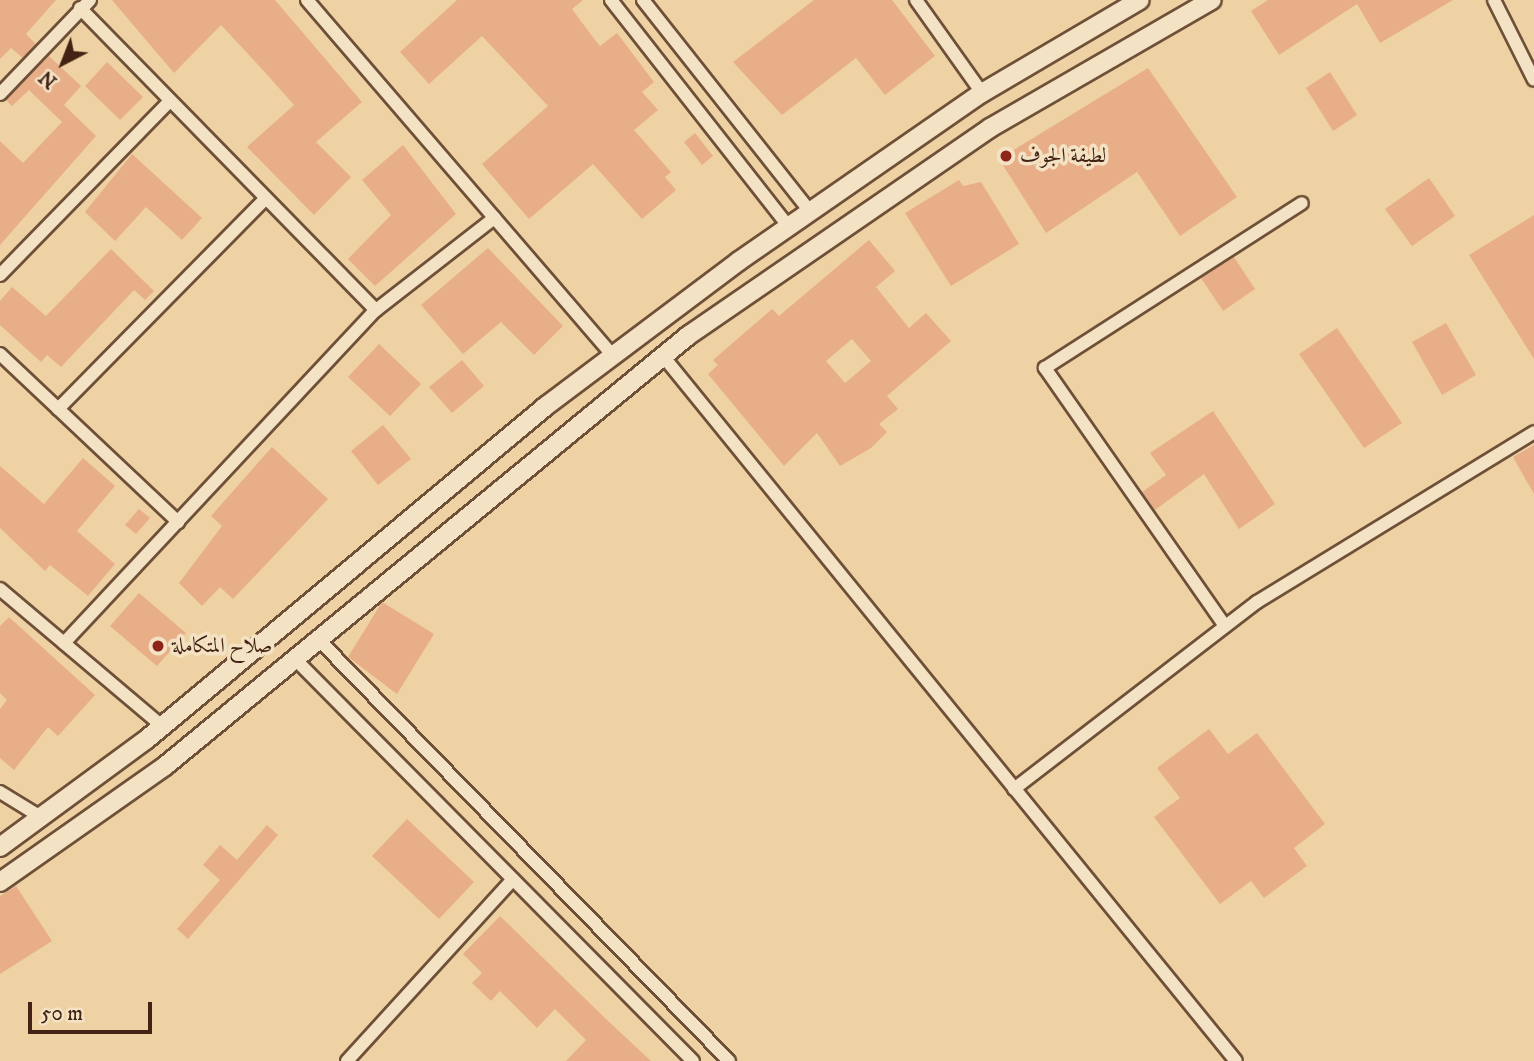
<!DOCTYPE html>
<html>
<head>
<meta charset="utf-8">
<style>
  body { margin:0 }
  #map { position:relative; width:1534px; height:1061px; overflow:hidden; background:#eed2a4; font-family:"IM FELL DW Pica",Amiri,serif }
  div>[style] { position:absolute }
  .building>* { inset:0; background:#e8ae87 }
  .roads { filter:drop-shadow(2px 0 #6e5038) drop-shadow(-2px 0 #6e5038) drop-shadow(0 2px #6e5038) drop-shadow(0 -2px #6e5038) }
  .street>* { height:12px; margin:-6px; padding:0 6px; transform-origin:6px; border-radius:6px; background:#f4e2c4 }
  .secondary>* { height:18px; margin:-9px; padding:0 9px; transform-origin:9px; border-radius:9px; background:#f4e2c4 }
  .dots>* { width:19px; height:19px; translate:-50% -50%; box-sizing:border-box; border:4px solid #f4e2c4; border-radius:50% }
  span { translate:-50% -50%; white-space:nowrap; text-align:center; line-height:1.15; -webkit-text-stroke:7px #f4e2c4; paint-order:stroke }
  .poi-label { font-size:21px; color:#432414 }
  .left { translate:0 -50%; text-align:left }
  .north { position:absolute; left:28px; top:28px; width:70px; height:70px; -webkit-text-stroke:5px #f4e2c4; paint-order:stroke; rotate:222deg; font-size:19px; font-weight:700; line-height:28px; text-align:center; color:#432414 }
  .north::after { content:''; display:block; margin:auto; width:24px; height:32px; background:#432414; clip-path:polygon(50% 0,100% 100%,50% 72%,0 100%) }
  .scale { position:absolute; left:28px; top:1002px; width:124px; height:32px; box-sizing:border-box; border:4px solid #432414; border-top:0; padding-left:9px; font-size:21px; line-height:24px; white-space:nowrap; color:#432414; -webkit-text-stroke:5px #f4e2c4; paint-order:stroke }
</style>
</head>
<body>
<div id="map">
  <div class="building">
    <i style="clip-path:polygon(0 0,56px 0,26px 34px,36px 44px,23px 58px,11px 48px,0 59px)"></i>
    <i style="clip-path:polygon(112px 0,275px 0,362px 102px,316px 142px,351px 177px,314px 215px,247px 147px,294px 105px,262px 69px,221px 25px,174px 73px)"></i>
    <i style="clip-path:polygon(457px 0,583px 0,572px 9px,592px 36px,600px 46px,617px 33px,654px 82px,642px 92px,658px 110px,634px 130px,671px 172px,665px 177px,676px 190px,642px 219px,593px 164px,529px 219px,482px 164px,548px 106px,482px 36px,429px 84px,400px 52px)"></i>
    <i style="clip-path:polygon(814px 0,892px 0,935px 56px,885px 95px,856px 58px,782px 115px,733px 62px)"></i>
    <i style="clip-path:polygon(1268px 0,1453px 0,1380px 43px,1357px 4px,1279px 55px,1251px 11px)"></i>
    <i style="clip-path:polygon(49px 56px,81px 86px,64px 105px,96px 136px,0 245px,0 141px,23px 163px,62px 122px,29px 90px,12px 106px,6px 100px)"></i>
    <i style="clip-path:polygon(107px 62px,143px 97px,120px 120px,85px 86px)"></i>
    <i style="clip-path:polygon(1148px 68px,1237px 197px,1180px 236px,1137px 172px,1046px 233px,999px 159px)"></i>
    <i style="clip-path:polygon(1330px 72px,1357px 115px,1333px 131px,1306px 88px)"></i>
    <i style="clip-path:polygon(695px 133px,713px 156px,702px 165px,684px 142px)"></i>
    <i style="clip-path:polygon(403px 145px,456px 214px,375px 286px,348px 259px,391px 215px,362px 180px)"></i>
    <i style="clip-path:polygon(132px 154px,202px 218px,182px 240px,146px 207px,115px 241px,85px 212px)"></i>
    <i style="clip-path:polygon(1429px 178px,1455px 216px,1412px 246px,1385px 209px)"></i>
    <i style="clip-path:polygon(959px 180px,963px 186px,981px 182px,1019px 244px,951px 286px,905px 213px)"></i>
    <i style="clip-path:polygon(1534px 215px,1534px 359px,1469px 255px)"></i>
    <i style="clip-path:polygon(evenodd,869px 240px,895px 271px,876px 287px,909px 328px,926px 313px,951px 341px,887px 396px,898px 409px,879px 424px,887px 432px,871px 448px,840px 466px,817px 433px,784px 466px,708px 374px,718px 365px,713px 360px,772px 309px,779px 316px,869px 240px,852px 339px,871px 361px,845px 383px,826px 361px,852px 339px)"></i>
    <i style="clip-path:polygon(488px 248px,563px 326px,534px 355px,501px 322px,463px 354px,421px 305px)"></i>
    <i style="clip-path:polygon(111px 249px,154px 291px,145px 300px,134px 290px,61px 367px,47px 355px,41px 362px,0 325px,0 301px,12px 287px,46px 316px)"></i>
    <i style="clip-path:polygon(1234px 257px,1255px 289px,1223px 311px,1201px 278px)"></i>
    <i style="clip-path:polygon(1446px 323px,1476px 375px,1442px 395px,1412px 342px)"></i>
    <i style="clip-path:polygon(1337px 328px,1402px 423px,1364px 448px,1299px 354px)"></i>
    <i style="clip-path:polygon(379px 344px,421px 384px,390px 416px,348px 377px)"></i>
    <i style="clip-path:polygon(462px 360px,484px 386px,452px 413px,429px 387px)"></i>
    <i style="clip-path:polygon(1213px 411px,1275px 504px,1239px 529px,1204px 474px,1155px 510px,1142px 492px,1166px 475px,1150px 453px)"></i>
    <i style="clip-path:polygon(383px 425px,411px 459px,378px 485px,351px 451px)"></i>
    <i style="clip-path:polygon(1534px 445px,1534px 494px,1513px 457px)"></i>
    <i style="clip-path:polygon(272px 447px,328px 499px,233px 599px,220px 587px,202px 606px,179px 583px,222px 526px,211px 516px)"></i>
    <i style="clip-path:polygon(83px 458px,115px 486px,77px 531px,115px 564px,88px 596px,50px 565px,45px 571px,0 528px,0 466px,44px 504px)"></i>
    <i style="clip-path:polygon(139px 509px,150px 518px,136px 534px,125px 525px)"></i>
    <i style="clip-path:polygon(139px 593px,186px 633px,157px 666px,110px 626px)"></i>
    <i style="clip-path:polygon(382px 602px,434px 634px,397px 694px,348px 657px)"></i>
    <i style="clip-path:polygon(9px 617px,95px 695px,58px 736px,48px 727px,14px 770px,0 758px,0 709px,7px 700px,0 693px,0 626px)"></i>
    <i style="clip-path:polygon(1209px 729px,1228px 754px,1257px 733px,1325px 824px,1294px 848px,1307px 866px,1264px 898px,1251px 881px,1220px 904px,1154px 817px,1180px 798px,1157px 768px)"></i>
    <i style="clip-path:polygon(407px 819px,474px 882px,439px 919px,372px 856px)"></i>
    <i style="clip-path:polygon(267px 825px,278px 835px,188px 939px,177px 929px,220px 880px,203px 865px,220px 845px,237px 860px)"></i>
    <i style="clip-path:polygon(16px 886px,52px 941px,0 974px,0 896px)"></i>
    <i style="clip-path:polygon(500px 916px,606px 1019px,651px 1061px,566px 1061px,586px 1040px,555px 1009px,537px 1028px,500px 991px,491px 1001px,472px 983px,482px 973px,463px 954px)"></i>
  </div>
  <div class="roads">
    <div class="street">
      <i style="left:307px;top:0;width:469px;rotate:49.3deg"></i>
      <i style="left:611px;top:0;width:287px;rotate:51.9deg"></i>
      <i style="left:643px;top:0;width:268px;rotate:51.7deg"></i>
      <i style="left:916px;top:0;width:114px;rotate:54.6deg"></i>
      <i style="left:1494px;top:0;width:89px;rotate:63.4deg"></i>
      <i style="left:80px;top:8px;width:423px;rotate:45.6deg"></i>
      <i style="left:0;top:94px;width:130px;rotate:-46.2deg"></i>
      <i style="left:0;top:275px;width:243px;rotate:-45.7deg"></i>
      <i style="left:0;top:354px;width:245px;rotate:43.3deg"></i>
      <i style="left:663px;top:356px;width:908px;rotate:50.9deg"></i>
      <i style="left:58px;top:409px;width:296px;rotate:-45.4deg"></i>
      <i style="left:0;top:589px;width:212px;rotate:40.2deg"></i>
      <i style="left:1225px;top:626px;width:315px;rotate:-124.9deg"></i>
      <i style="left:1045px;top:368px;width:305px;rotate:-32.7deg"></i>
      <i style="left:318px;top:639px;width:589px;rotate:45.76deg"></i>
      <i style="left:64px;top:643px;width:456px;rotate:-46.9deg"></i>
      <i style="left:376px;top:310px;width:150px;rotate:-37.9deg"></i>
      <i style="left:294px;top:658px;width:567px;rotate:45.29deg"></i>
      <i style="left:1014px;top:789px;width:307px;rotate:-37.6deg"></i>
      <i style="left:1257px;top:602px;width:325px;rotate:-31.5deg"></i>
      <i style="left:0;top:792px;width:48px;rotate:31.4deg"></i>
      <i style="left:347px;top:1061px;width:246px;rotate:-47.6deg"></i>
    </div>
    <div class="secondary">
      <i style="left:0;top:847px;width:182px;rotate:-36.3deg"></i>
      <i style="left:147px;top:739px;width:520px;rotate:-39.85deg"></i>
      <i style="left:546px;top:406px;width:241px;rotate:-36.9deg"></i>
      <i style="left:739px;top:261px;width:295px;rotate:-34.7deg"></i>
      <i style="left:982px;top:93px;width:183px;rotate:-30.5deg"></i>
      <i style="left:0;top:882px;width:202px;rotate:-35.1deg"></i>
      <i style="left:165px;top:766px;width:678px;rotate:-39.44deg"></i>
      <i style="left:689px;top:335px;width:365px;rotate:-34.5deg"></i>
      <i style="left:990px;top:128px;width:256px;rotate:-30deg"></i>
    </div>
  </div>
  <div class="dots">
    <i style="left:1006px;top:156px;background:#8f2418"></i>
    <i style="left:158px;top:646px;background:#8f2418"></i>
  </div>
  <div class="poi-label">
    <span class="left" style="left:1020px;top:156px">لطيفة الجوف</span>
    <span class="left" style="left:172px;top:646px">صلاح المتكاملة</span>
  </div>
  <div class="north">N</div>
  <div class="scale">50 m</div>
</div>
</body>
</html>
